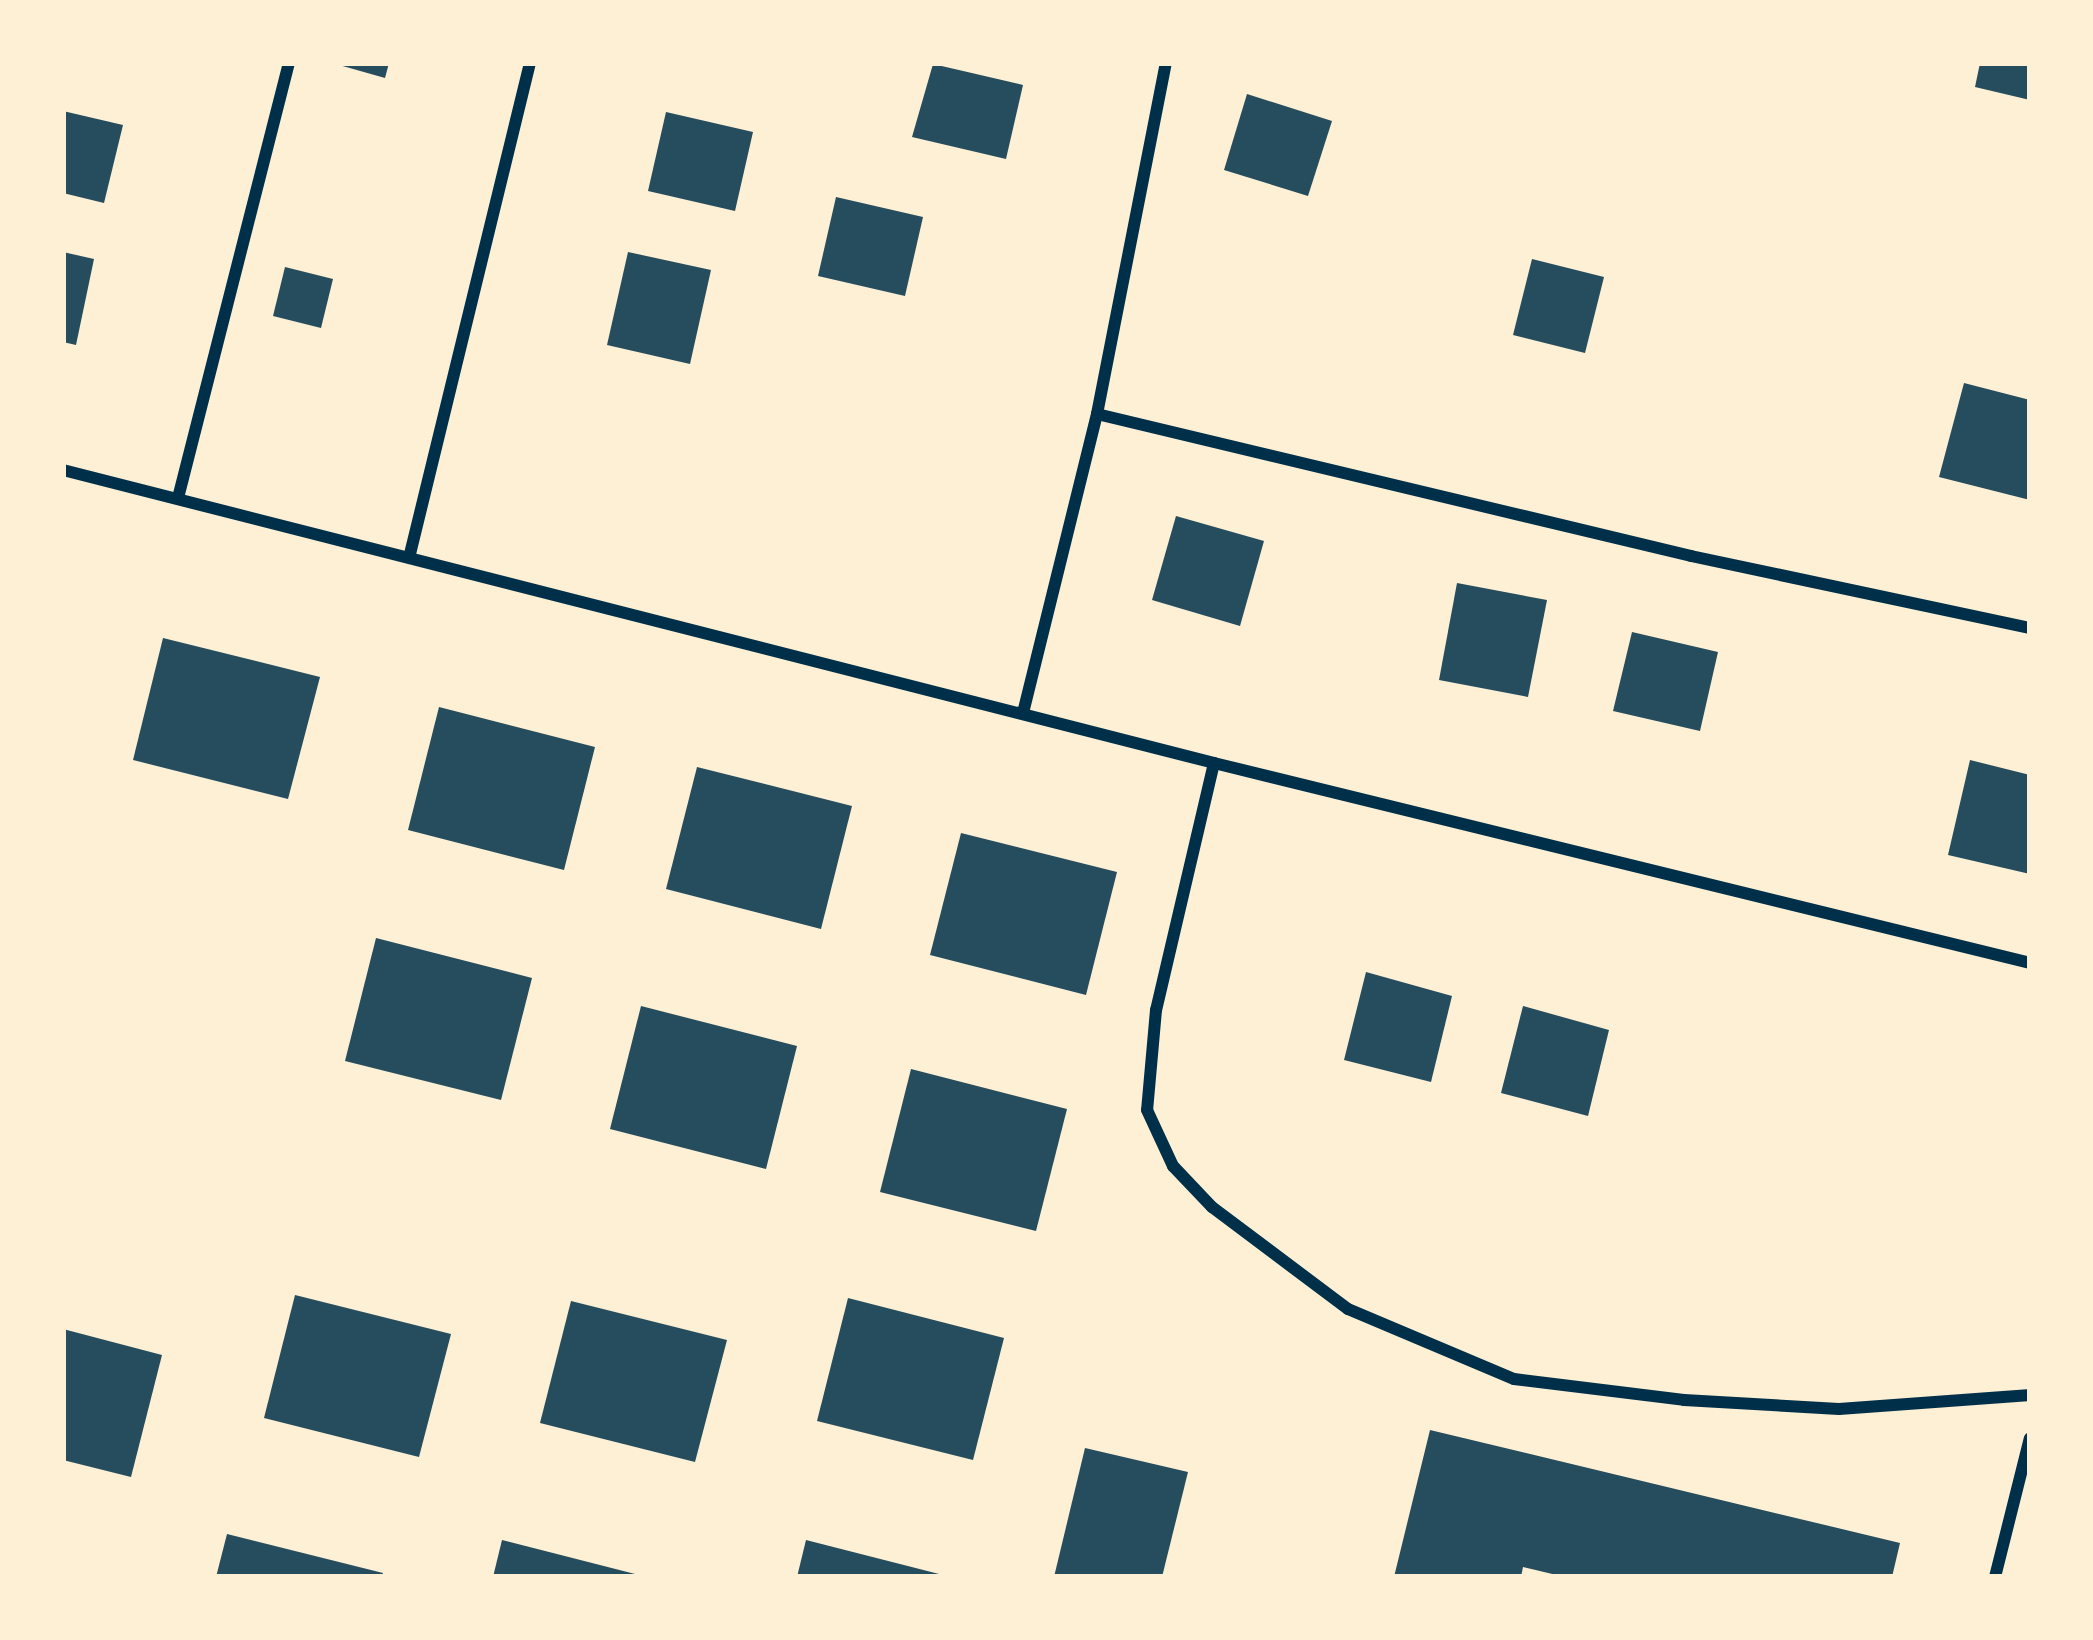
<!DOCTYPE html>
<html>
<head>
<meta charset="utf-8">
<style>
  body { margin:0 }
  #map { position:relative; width:2093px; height:1640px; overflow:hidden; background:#fdf0d5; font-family:Roboto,sans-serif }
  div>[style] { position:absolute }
  .building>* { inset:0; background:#264d5e }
  .minor>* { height:12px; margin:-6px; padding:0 6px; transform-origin:6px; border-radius:6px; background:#003049 }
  span { translate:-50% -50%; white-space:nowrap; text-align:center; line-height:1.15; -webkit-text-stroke:9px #fdf0d5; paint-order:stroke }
  .frame { position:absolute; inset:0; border:66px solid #fdf0d5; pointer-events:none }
</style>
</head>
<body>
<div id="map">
  <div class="building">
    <i style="clip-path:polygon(332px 63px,389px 63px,385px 78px)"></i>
    <i style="clip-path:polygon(1980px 63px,2030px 63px,2030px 100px,1975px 87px)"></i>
    <i style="clip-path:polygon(933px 64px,1023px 85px,1006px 159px,912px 137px)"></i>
    <i style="clip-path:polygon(1247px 94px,1332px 121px,1308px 196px,1224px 170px)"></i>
    <i style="clip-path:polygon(63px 111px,123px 125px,104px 203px,63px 193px)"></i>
    <i style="clip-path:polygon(666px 112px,753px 132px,735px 211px,648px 191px)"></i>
    <i style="clip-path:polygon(836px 197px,923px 217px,905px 296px,818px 276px)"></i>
    <i style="clip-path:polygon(63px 252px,94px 259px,76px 345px,63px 342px)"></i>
    <i style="clip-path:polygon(628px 252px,711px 270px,690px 364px,607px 345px)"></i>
    <i style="clip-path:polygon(1532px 259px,1604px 277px,1585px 353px,1513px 335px)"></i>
    <i style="clip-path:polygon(285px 267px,333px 279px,321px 328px,273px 316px)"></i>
    <i style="clip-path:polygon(1964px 383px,2030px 400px,2030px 500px,1939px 477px)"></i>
    <i style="clip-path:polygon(1176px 516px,1264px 541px,1240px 626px,1152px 600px)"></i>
    <i style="clip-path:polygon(1457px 583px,1547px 600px,1528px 697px,1439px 680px)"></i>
    <i style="clip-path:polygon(1632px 632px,1718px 652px,1700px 731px,1613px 711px)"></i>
    <i style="clip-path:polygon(163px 638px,320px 677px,288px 799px,133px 760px)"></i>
    <i style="clip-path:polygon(439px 707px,595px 747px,564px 870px,408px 830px)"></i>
    <i style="clip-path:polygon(1970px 760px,2030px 775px,2030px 874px,1948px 855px)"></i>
    <i style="clip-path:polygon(697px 767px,852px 806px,821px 929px,666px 889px)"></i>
    <i style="clip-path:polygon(961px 833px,1117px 872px,1086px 995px,930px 955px)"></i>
    <i style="clip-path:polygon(376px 938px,532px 978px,501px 1100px,345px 1061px)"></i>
    <i style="clip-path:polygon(1366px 972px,1452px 996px,1431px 1082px,1344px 1060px)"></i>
    <i style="clip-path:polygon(641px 1006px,797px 1046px,766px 1169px,610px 1129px)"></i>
    <i style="clip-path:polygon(1523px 1006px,1609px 1030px,1588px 1116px,1501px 1093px)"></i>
    <i style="clip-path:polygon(911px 1069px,1067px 1109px,1036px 1231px,880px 1192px)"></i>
    <i style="clip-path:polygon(295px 1295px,451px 1334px,419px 1457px,264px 1418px)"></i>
    <i style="clip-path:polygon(848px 1298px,1004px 1338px,973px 1460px,817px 1421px)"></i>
    <i style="clip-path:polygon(571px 1301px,727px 1340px,695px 1462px,540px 1423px)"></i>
    <i style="clip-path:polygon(63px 1329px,162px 1355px,131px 1477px,63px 1460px)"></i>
    <i style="clip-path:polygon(1430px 1430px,1900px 1543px,1892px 1577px,1565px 1577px,1523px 1567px,1521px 1577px,1394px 1577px)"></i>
    <i style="clip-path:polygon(1085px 1448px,1188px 1472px,1162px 1577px,1054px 1577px)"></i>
    <i style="clip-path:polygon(227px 1534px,383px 1573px,382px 1577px,216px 1577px)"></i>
    <i style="clip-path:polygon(502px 1540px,639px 1575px,639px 1577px,493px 1577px)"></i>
    <i style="clip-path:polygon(806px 1540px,943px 1575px,943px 1577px,797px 1577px)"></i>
  </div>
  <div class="minor">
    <i style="left:1097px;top:414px;width:611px;rotate:13.44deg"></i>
    <i style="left:1691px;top:556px;width:347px;rotate:12deg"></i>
    <i style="left:63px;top:470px;width:1188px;rotate:14.28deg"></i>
    <i style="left:1214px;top:763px;width:840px;rotate:13.77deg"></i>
    <i style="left:178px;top:498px;width:449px;rotate:-75.7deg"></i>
    <i style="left:410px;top:554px;width:505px;rotate:-76.27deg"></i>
    <i style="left:1023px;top:713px;width:308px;rotate:-76.1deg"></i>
    <i style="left:1097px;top:414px;width:358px;rotate:-78.9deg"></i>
    <i style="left:1214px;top:763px;width:254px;rotate:103.2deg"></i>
    <i style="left:1156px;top:1010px;width:100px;rotate:95.1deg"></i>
    <i style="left:1147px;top:1110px;width:62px;rotate:65.1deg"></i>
    <i style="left:1173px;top:1166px;width:57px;rotate:46.4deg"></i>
    <i style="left:1212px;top:1207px;width:170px;rotate:36.9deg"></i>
    <i style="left:1348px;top:1309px;width:180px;rotate:22.9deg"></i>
    <i style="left:1514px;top:1379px;width:171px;rotate:7deg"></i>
    <i style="left:1684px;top:1400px;width:155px;rotate:3.3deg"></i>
    <i style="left:1839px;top:1409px;width:192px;rotate:-4.2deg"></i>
    <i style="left:1995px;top:1577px;width:143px;rotate:-75.9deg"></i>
  </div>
  <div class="frame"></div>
</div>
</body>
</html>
